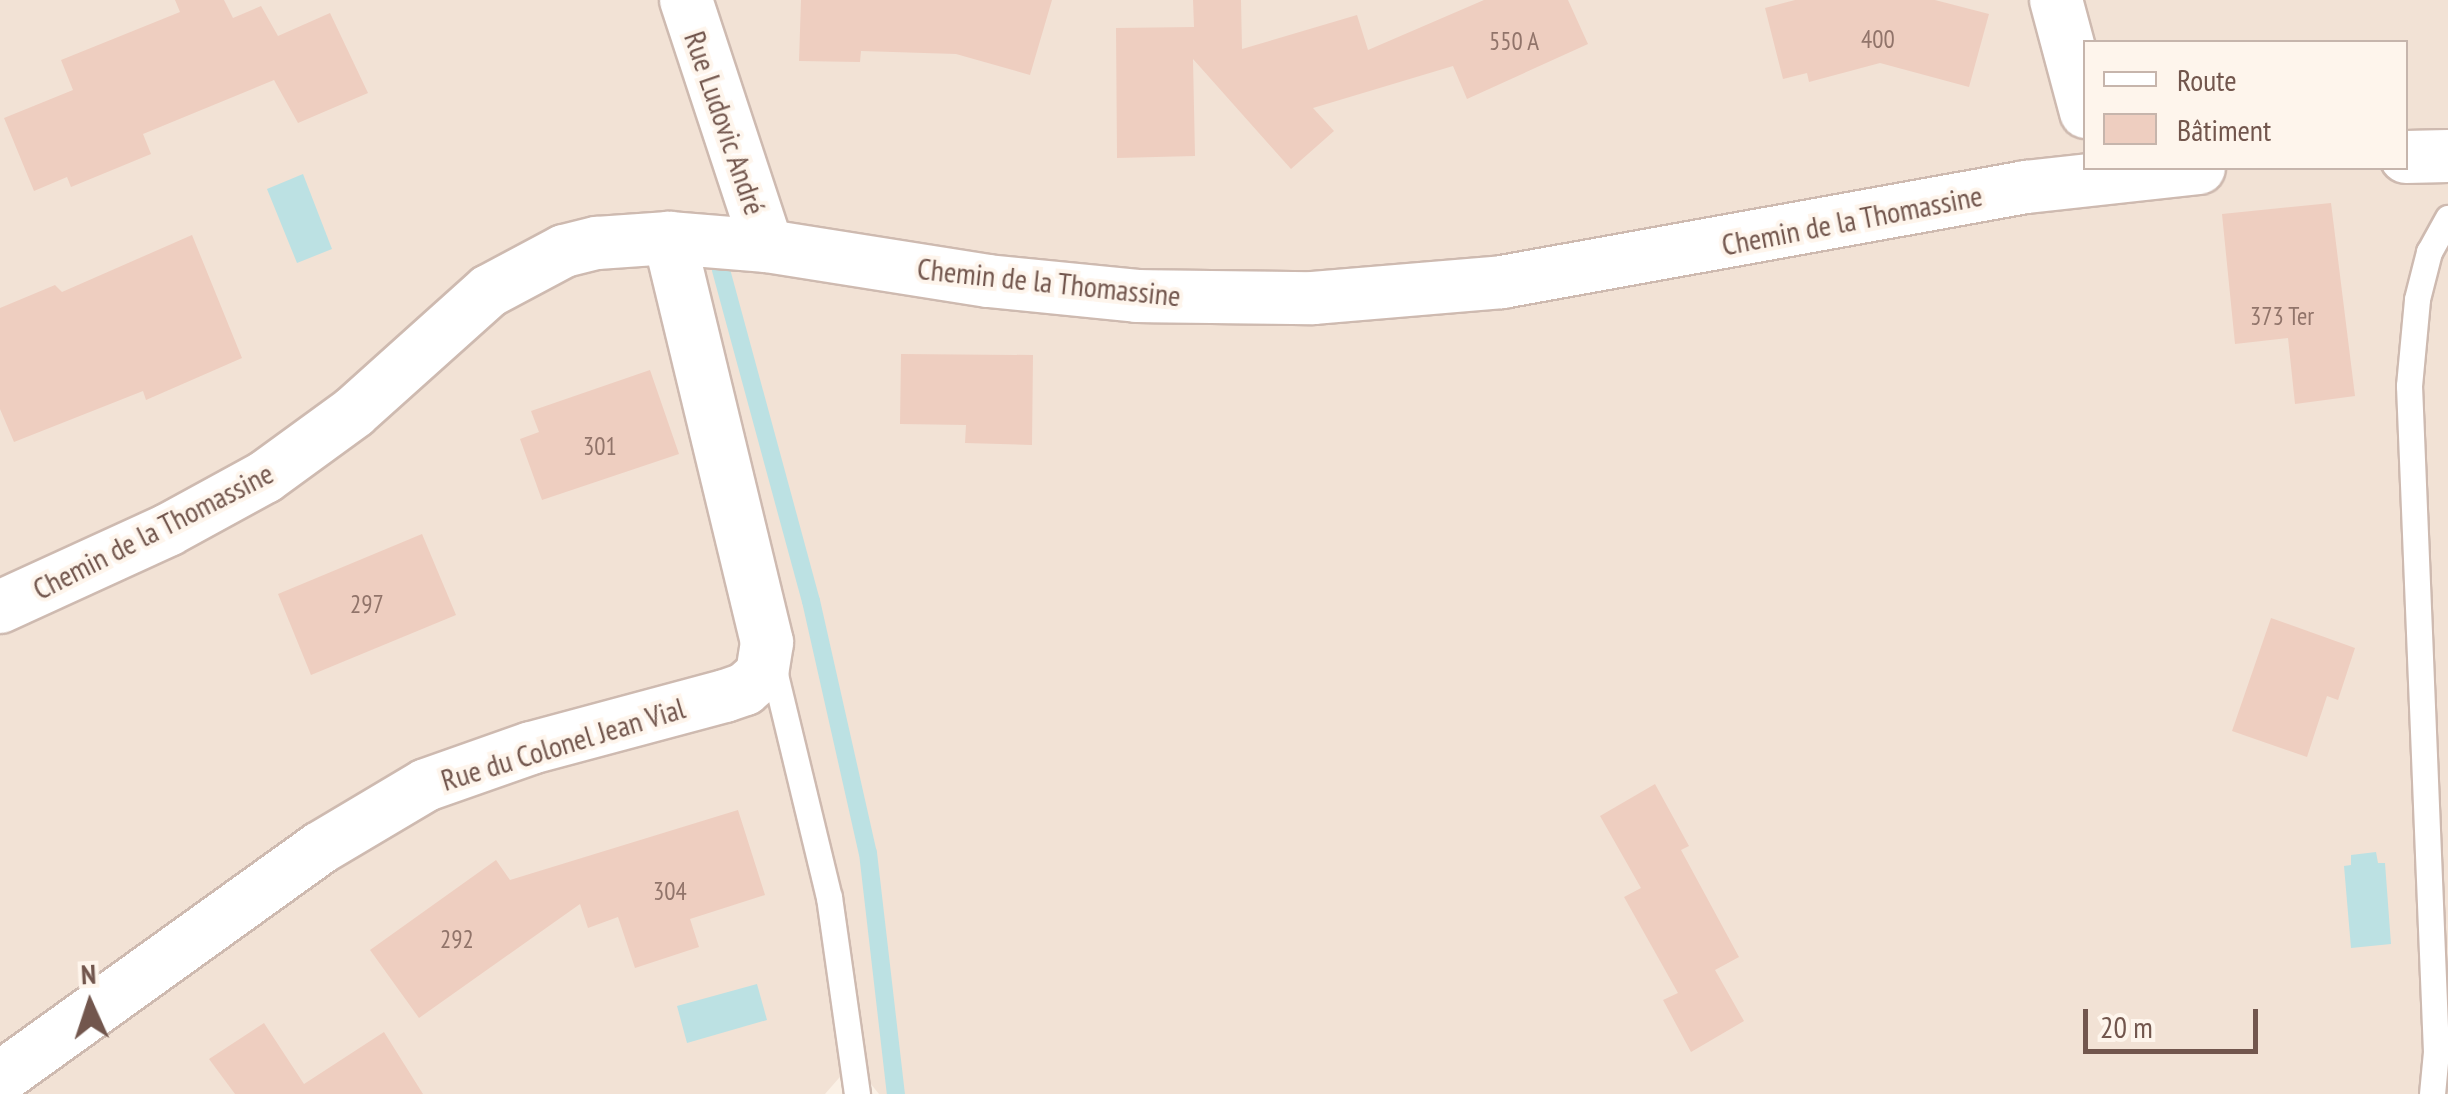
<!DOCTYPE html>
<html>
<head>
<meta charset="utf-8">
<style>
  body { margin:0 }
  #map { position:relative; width:2448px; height:1094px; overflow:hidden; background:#fbf1e6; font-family:"PT Sans Narrow",sans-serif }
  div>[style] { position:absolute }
  .residential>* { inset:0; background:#f2e2d5 }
  .water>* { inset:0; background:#bce1e3 }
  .stream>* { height:18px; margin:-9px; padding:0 9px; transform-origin:9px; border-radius:9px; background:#bce1e3 }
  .building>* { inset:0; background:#eecec0 }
  .roads { filter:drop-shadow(2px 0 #cebab0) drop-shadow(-2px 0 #cebab0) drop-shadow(0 2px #cebab0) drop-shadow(0 -2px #cebab0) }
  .lane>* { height:25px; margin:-12.5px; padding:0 12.5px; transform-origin:12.5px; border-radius:12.5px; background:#fff }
  .street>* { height:52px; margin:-26px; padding:0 26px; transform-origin:26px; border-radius:26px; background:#fff }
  span { translate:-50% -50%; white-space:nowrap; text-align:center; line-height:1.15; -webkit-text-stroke:8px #fef5ec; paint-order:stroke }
  .number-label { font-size:25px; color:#91746a }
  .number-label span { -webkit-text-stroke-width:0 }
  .street-label { font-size:30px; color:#72564d }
  .legend { position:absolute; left:2083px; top:40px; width:325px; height:130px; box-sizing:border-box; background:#fef5ec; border:2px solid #c6b5ac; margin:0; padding:12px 18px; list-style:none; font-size:30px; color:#72564d }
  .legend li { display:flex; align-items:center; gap:20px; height:50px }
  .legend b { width:50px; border:2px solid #c6b5ac }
  .north { position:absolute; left:40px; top:954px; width:100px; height:100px; -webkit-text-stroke:8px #fef5ec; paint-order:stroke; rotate:357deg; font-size:28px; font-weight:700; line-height:40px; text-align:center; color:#72564d }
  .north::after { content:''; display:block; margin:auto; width:35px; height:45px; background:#72564d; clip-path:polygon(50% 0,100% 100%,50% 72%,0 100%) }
  .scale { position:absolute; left:2083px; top:1009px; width:175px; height:45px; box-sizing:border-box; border:5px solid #72564d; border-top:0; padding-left:12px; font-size:30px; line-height:35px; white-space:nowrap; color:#72564d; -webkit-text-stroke:8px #fef5ec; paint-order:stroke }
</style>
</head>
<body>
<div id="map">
  <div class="residential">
    <i style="clip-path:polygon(evenodd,0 0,2448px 0,2448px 1094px,879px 1094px,853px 1062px,825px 1094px,0 1094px,0 0,2086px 42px,2406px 42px,2406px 168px,2086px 168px,2086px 42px)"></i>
  </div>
  <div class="water">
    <i style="clip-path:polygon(303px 174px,332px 249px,297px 263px,267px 189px)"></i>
    <i style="clip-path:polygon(2376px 852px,2378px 863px,2385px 863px,2391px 944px,2351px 948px,2344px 866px,2351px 865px,2351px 855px)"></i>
    <i style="clip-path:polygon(757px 984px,767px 1020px,687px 1043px,677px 1006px)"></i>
  </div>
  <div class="stream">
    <i style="left:721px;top:270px;width:343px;rotate:74.8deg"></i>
    <i style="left:811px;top:601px;width:258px;rotate:77.3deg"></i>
    <i style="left:868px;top:853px;width:243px;rotate:83.4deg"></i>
  </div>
  <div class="building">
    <i style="clip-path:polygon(175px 0,224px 0,233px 18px,261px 6px,278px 36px,330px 13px,368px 93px,298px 123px,274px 80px,143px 134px,151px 154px,71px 187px,67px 177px,34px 191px,4px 118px,73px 90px,61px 60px,180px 12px)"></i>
    <i style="clip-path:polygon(801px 0,1052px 0,1030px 75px,956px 54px,861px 51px,860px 62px,799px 61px)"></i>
    <i style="clip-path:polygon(1193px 0,1241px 0,1242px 49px,1357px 15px,1368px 50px,1484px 0,1568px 0,1588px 44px,1467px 99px,1453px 66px,1313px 108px,1334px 131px,1291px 169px,1193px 59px,1195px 156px,1117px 158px,1116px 28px,1194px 27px)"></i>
    <i style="clip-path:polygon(1795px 0,1935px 0,1989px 14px,1969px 87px,1880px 63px,1809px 82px,1807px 73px,1783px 79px,1765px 8px)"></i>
    <i style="clip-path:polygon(2331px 203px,2355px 396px,2295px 404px,2288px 338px,2235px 344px,2222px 214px)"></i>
    <i style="clip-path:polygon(192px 235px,242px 358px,146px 400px,143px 391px,14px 442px,0 409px,0 308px,55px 285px,62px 292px)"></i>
    <i style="clip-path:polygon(901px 354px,1033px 355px,1032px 445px,965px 443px,966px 425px,900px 424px)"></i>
    <i style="clip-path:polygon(650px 370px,679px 454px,542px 500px,520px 439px,539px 432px,531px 411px)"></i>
    <i style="clip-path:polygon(422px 534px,456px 615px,311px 675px,278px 594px)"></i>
    <i style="clip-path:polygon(2271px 618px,2355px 648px,2338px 700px,2327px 696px,2307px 757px,2232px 731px)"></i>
    <i style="clip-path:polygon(1655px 784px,1689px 846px,1681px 850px,1739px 957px,1715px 970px,1744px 1021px,1691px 1052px,1663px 1000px,1678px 993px,1624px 897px,1641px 888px,1600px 816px)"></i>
    <i style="clip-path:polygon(738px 810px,765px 895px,690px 919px,699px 947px,635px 968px,618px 917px,588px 928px,580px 904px,419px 1018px,370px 950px,496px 860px,510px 880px)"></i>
    <i style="clip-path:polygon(264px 1023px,304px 1084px,384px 1032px,423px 1094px,235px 1094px,209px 1059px)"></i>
  </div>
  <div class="roads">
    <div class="lane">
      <i style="left:772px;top:662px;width:242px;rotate:76.4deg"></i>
      <i style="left:829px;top:897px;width:199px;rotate:81.9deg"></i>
      <i style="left:2432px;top:1094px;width:42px;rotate:-84.6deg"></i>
      <i style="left:2436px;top:1052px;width:667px;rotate:-92.32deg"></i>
      <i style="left:2409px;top:386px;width:87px;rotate:-84.7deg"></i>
      <i style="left:2417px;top:299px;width:49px;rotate:-75.7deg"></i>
      <i style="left:2429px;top:252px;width:39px;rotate:-61deg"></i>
    </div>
    <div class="street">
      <i style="left:686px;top:0;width:259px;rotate:71.8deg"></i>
      <i style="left:2056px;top:0;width:116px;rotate:75deg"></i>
      <i style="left:2406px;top:157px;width:42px;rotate:-1.4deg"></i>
      <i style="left:0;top:607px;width:185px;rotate:-24.6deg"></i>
      <i style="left:168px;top:530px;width:111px;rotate:-28.7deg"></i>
      <i style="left:265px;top:477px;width:110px;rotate:-36.1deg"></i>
      <i style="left:354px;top:412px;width:181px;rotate:-41.9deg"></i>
      <i style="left:489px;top:291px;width:85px;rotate:-28.1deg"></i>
      <i style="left:564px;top:251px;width:34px;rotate:-14deg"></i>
      <i style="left:597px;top:243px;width:72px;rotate:-4deg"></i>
      <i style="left:669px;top:238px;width:98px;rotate:4.7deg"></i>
      <i style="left:767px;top:246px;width:224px;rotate:9deg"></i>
      <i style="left:988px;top:281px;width:150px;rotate:5.7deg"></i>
      <i style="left:1137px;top:296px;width:176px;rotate:0.7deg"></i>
      <i style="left:1313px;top:298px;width:190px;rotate:-4.8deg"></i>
      <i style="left:1502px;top:282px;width:533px;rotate:-10.28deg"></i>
      <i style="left:2026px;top:187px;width:174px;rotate:-6.3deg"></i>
      <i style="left:0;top:1078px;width:394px;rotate:-35.7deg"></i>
      <i style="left:320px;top:848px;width:123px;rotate:-30.7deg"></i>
      <i style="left:426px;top:785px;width:111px;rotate:-19.4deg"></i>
      <i style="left:531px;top:748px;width:201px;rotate:-15deg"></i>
      <i style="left:725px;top:696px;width:21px;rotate:-19deg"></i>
      <i style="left:745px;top:689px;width:23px;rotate:-41deg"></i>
      <i style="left:762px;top:674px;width:32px;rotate:-81deg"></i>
      <i style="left:767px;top:642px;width:416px;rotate:-103.6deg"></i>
    </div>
  </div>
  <div class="number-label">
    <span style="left:1878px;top:39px">400</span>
    <span style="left:1514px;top:41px">550 A</span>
    <span style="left:2282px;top:316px">373 Ter</span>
    <span style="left:600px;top:446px">301</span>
    <span style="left:367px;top:604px">297</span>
    <span style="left:670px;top:891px">304</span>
    <span style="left:457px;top:939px">292</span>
  </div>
  <div class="street-label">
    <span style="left:725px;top:123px;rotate:71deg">Rue Ludovic André</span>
    <span style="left:1852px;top:220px;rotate:-11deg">Chemin de la Thomassine</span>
    <span style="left:1049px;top:282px;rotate:6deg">Chemin de la Thomassine</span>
    <span style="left:153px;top:531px;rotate:-27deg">Chemin de la Thomassine</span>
    <span style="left:563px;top:744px;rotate:-17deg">Rue du Colonel Jean Vial</span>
  </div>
  <ul class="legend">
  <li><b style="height:12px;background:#fff"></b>Route</li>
  <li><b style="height:28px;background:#eecec0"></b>Bâtiment</li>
  </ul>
  <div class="north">N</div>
  <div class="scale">20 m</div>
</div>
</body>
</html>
